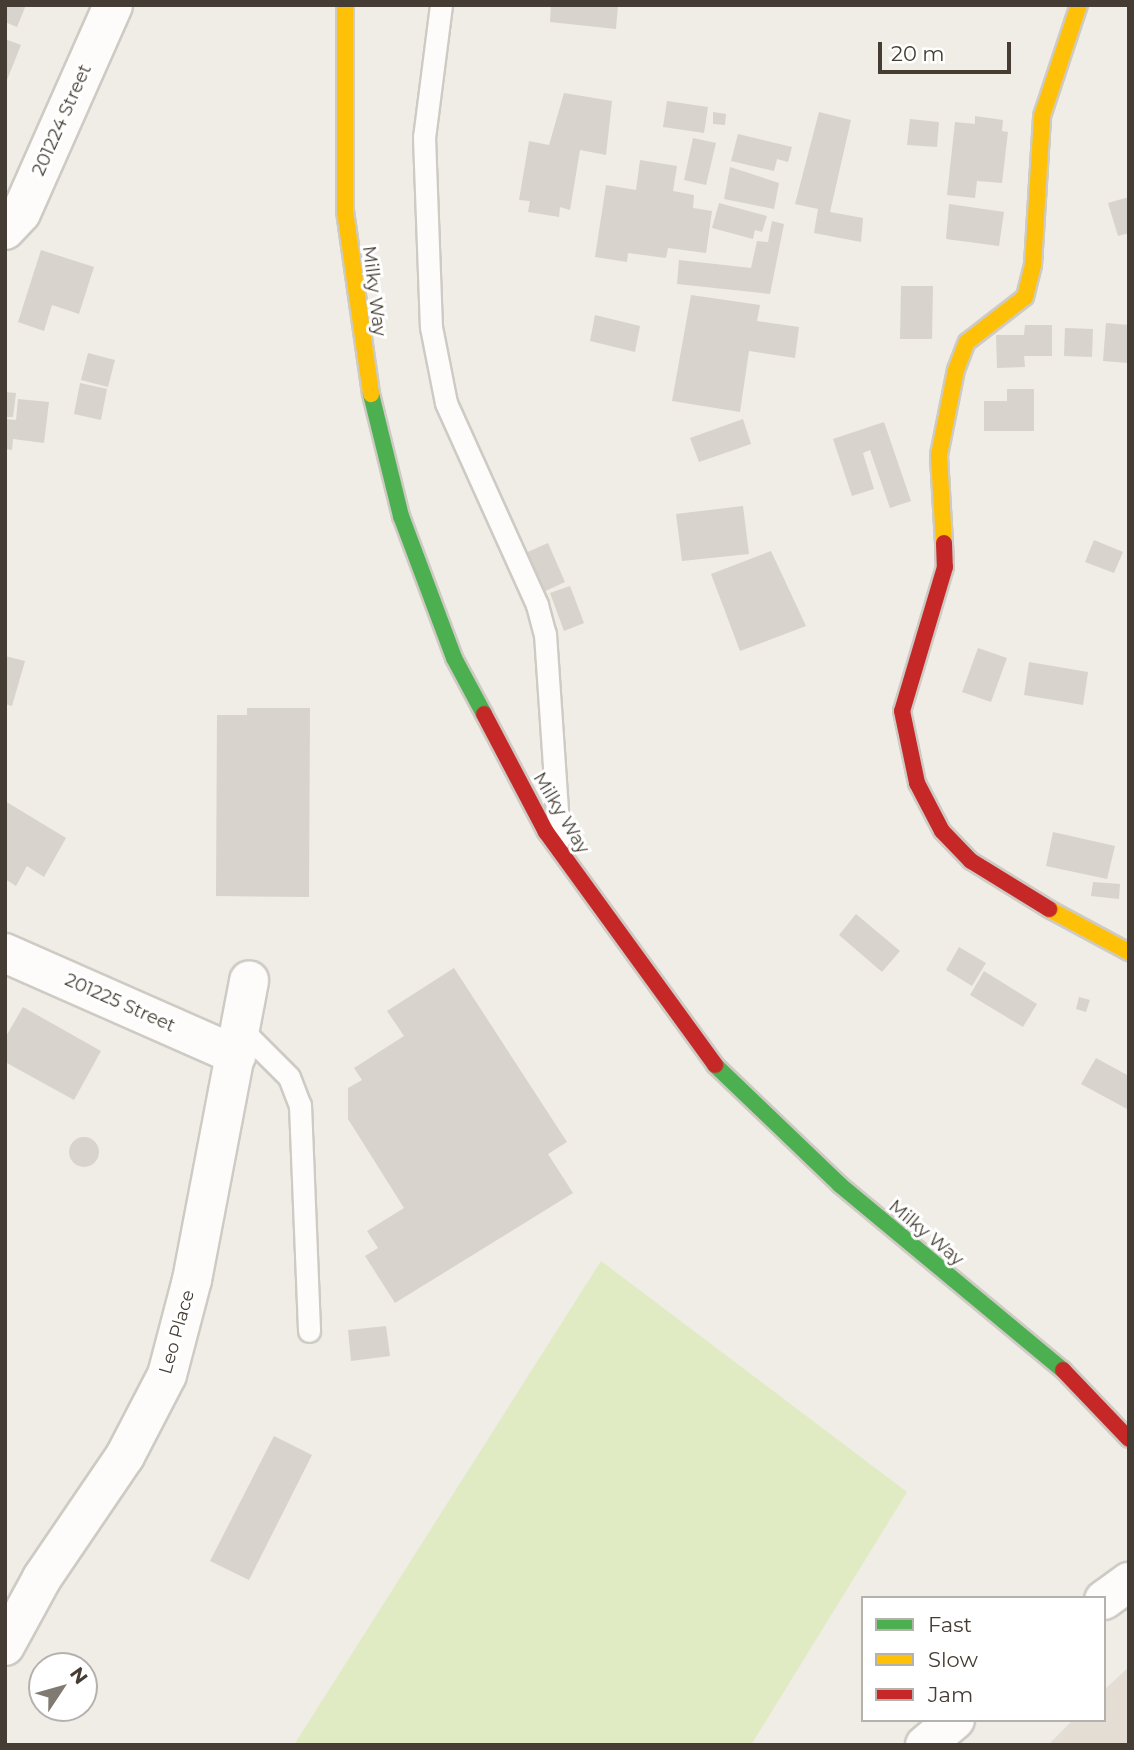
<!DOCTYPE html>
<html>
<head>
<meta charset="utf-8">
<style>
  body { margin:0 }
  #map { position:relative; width:1134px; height:1750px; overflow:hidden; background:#f0ece6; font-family:Montserrat,sans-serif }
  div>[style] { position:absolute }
  .residential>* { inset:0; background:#e4ddd3 }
  .green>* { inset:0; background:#e0ebc4 }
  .building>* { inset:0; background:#d8d3cd }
  .round { border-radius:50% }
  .roads { filter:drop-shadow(2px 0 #cecac4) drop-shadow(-2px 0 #cecac4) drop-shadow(0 2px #cecac4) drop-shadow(0 -2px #cecac4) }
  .lane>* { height:21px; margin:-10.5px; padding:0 10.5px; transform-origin:10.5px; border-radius:10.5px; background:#fdfcfb }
  .street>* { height:38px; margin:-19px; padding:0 19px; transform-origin:19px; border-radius:19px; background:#fdfcfb }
  .fast>* { height:16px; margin:-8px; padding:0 8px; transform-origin:8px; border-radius:8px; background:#4caf50 }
  .slow>* { height:16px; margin:-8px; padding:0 8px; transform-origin:8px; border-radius:8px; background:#ffc107 }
  .jam>* { height:16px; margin:-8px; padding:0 8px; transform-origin:8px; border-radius:8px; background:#c62828 }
  span { translate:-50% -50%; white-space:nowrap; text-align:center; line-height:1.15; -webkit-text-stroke:6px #fff; paint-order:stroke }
  .street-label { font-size:18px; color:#453d33 }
  .frame { position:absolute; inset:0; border:7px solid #453d33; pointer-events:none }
  .legend { position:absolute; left:861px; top:1596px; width:245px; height:126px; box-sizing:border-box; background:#fff; border:2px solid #b5b1ad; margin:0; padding:9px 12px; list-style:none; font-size:21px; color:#453d33 }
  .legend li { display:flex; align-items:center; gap:14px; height:35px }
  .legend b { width:35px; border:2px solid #b5b1ad }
  .north { position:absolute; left:28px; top:1652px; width:70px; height:70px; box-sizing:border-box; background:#fff; border:2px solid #b5b1ad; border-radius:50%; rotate:54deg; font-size:19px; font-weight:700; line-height:28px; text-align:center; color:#453d33 }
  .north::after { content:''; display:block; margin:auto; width:24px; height:32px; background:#817a72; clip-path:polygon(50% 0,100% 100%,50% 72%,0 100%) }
  .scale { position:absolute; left:878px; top:42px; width:133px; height:32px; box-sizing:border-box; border:4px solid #453d33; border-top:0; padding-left:9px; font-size:21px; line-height:24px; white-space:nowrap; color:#453d33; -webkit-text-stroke:5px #fff; paint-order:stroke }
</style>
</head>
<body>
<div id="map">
  <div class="residential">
    <i style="clip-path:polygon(1129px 1667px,1129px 1745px,1048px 1745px,1073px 1720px,1104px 1720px,1104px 1690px)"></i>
  </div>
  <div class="green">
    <i style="clip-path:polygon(601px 1261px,907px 1492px,751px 1745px,294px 1745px)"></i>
  </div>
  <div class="building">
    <i style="clip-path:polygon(5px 5px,26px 5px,17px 27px,5px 22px)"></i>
    <i style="clip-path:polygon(551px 5px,618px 5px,616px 29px,550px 22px)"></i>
    <i style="clip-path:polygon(5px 39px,21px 45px,5px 85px)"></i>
    <i style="clip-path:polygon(564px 93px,612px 101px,606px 155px,580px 150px,570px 210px,560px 207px,559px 217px,528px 212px,530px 201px,519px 200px,529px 141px,549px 145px)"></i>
    <i style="clip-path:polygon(667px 101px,708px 107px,704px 133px,663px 127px)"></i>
    <i style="clip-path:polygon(713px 112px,726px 114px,725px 125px,713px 124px)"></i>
    <i style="clip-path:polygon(819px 112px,851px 120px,830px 212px,863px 218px,861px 242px,814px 233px,818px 209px,795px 204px)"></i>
    <i style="clip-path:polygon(975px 116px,1003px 120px,1002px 131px,1008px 132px,1002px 183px,977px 181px,975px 198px,947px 195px,955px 122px,975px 124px)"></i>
    <i style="clip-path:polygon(910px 119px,939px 122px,937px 147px,907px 145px)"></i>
    <i style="clip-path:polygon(738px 134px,792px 147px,788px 162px,777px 159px,774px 171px,731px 161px)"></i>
    <i style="clip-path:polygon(693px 138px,716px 143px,706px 185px,684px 180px)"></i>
    <i style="clip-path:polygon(640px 160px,677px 166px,673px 191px,694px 195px,693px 208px,712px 211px,706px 253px,668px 248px,666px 258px,628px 253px,627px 262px,595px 257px,606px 185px,636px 190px)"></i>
    <i style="clip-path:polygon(730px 167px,779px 183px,774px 209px,724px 199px)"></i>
    <i style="clip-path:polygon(1129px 197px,1129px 233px,1118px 236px,1108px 203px)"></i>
    <i style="clip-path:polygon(719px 203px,767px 216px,762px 232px,755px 230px,753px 239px,712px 228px)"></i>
    <i style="clip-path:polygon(949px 204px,1004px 212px,999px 246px,946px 239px)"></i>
    <i style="clip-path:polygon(772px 221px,784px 224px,770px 294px,677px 284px,679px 260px,751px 268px,757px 241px,768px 242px)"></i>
    <i style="clip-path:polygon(41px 250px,94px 267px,79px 314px,52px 305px,44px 331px,18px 322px)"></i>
    <i style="clip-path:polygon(901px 286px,933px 286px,932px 339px,900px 339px)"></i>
    <i style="clip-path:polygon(691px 295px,760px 305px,757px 321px,799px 327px,795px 358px,749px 351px,740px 412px,672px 401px)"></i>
    <i style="clip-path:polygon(595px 315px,640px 326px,635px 352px,590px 341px)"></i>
    <i style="clip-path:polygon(1106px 323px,1129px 325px,1129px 363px,1103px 361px)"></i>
    <i style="clip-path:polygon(1025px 325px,1052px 325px,1052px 356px,1024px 356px,1025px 367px,997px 368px,996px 335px,1024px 335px)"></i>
    <i style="clip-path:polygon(1065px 328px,1093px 329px,1092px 357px,1064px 356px)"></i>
    <i style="clip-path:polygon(88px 353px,115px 360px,108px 387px,81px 380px)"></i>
    <i style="clip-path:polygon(80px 383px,107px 389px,101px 420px,74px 414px)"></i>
    <i style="clip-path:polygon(1007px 389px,1034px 389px,1034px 431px,984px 431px,984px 401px,1007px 401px)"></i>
    <i style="clip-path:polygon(5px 392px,16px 393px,13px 417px,5px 417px)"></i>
    <i style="clip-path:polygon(18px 399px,49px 402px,44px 443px,13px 439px,12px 450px,5px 449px,5px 419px,16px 420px)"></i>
    <i style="clip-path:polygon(743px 419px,751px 444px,699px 462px,690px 438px)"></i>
    <i style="clip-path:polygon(884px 422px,911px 501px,890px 508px,870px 450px,863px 453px,874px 489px,852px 496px,833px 439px)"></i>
    <i style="clip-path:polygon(743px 506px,749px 554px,682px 561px,676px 514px)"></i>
    <i style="clip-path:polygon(1094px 540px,1123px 552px,1114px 573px,1085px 562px)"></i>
    <i style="clip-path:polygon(548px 543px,565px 582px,541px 593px,523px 554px)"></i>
    <i style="clip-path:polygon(771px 551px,806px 626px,740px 651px,711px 574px)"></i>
    <i style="clip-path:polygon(570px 586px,584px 623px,564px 631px,550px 593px)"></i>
    <i style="clip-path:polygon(978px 648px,1007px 658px,991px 702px,962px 692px)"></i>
    <i style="clip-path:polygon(5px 656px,25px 661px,12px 706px,5px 704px)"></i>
    <i style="clip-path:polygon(1029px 662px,1088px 672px,1083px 705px,1024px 695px)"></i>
    <i style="clip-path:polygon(247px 708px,310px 708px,309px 897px,216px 896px,217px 715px,247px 715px)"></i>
    <i style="clip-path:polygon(5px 801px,66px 838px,44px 877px,27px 866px,16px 886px,5px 879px)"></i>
    <i style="clip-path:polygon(1053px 832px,1115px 846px,1107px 879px,1046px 866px)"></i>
    <i style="clip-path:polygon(1093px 882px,1120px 884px,1119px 899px,1091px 896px)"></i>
    <i style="clip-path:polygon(856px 914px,900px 951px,882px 972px,839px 935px)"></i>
    <i style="clip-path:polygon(959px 947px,986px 963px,972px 986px,946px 970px)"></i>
    <i style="clip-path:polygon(454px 968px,567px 1142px,548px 1154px,573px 1193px,395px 1303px,365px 1256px,378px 1248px,367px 1231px,404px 1208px,348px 1119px,348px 1088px,362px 1080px,354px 1068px,404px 1036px,387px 1011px)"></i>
    <i style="clip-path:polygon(984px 971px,1037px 1004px,1023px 1027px,970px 995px)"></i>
    <i style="clip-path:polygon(1079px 997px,1090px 1000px,1086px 1012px,1076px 1009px)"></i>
    <i style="clip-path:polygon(23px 1007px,101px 1051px,74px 1100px,5px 1062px,5px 1038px)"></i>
    <i style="clip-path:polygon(1096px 1058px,1129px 1076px,1129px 1110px,1081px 1084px)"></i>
    <i class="round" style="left:69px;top:1137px;width:30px;height:30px"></i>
    <i style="clip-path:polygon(386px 1326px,390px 1356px,351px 1361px,348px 1330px)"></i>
    <i style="clip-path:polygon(274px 1436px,312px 1455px,249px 1580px,210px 1561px)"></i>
  </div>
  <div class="roads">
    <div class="lane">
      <i style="left:441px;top:5px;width:133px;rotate:97.3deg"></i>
      <i style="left:424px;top:137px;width:190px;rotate:87.9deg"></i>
      <i style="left:431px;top:327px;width:77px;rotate:78.8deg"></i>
      <i style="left:446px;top:403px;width:222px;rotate:65.7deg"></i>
      <i style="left:537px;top:605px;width:30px;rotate:75deg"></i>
      <i style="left:545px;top:634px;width:206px;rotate:86.1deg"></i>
      <i style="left:240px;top:1028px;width:69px;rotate:45deg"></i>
      <i style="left:289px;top:1077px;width:30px;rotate:69deg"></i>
      <i style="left:300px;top:1105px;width:226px;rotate:87.7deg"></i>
    </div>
    <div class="street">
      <i style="left:5px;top:230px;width:23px;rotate:-47deg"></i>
      <i style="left:21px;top:213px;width:227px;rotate:-66.1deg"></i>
      <i style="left:5px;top:953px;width:253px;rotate:23.8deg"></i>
      <i style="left:1104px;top:1600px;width:31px;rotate:-36deg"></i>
      <i style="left:5px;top:1646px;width:77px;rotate:-61.4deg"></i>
      <i style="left:42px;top:1578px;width:148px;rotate:-55.8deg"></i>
      <i style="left:125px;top:1456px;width:91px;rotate:-62.6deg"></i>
      <i style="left:167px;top:1375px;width:98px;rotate:-75.3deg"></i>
      <i style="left:192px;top:1280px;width:305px;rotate:-79.2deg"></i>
      <i style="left:925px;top:1745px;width:39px;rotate:-40deg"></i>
    </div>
    <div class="fast">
      <i style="left:371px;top:394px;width:126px;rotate:76.2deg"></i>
      <i style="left:401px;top:516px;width:152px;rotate:69.5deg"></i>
      <i style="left:454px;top:658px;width:64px;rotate:61.8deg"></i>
      <i style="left:715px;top:1065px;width:173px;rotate:43.8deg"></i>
      <i style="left:840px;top:1185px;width:290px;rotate:39.7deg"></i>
    </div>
    <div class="slow">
      <i style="left:345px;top:5px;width:206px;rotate:90deg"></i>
      <i style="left:345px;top:211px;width:185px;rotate:81.9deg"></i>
      <i style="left:944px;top:543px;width:88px;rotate:-93.3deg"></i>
      <i style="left:939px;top:455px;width:87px;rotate:-78.7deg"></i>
      <i style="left:956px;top:370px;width:30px;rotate:-69deg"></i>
      <i style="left:967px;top:342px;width:73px;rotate:-37.8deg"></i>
      <i style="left:1025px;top:297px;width:33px;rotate:-76deg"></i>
      <i style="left:1033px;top:265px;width:149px;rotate:-86.5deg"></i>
      <i style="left:1042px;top:116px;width:117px;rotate:-71.6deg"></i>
      <i style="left:1049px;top:909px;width:91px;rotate:28.3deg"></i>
    </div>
    <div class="jam">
      <i style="left:944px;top:543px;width:24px;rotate:88deg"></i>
      <i style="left:945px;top:567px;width:150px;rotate:106.6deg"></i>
      <i style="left:902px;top:711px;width:74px;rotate:78.2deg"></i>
      <i style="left:917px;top:783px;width:54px;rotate:62.5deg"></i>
      <i style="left:942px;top:831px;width:42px;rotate:46deg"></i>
      <i style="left:971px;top:861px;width:92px;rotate:31.6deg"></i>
      <i style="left:484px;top:714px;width:133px;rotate:62.3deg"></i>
      <i style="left:546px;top:832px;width:288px;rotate:54deg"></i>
      <i style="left:1063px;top:1370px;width:95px;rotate:46.3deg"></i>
    </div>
  </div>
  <div class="street-label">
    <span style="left:62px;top:120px;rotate:-66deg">201224 Street</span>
    <span style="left:374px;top:291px;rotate:83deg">Milky Way</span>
    <span style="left:561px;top:813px;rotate:59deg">Milky Way</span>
    <span style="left:120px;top:1003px;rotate:24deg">201225 Street</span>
    <span style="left:926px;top:1233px;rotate:40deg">Milky Way</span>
    <span style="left:177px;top:1332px;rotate:-74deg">Leo Place</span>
  </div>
  <div class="frame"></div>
  <ul class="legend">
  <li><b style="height:9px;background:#4caf50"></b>Fast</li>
  <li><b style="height:9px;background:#ffc107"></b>Slow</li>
  <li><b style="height:9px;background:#c62828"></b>Jam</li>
  </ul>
  <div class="north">N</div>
  <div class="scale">20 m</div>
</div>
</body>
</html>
